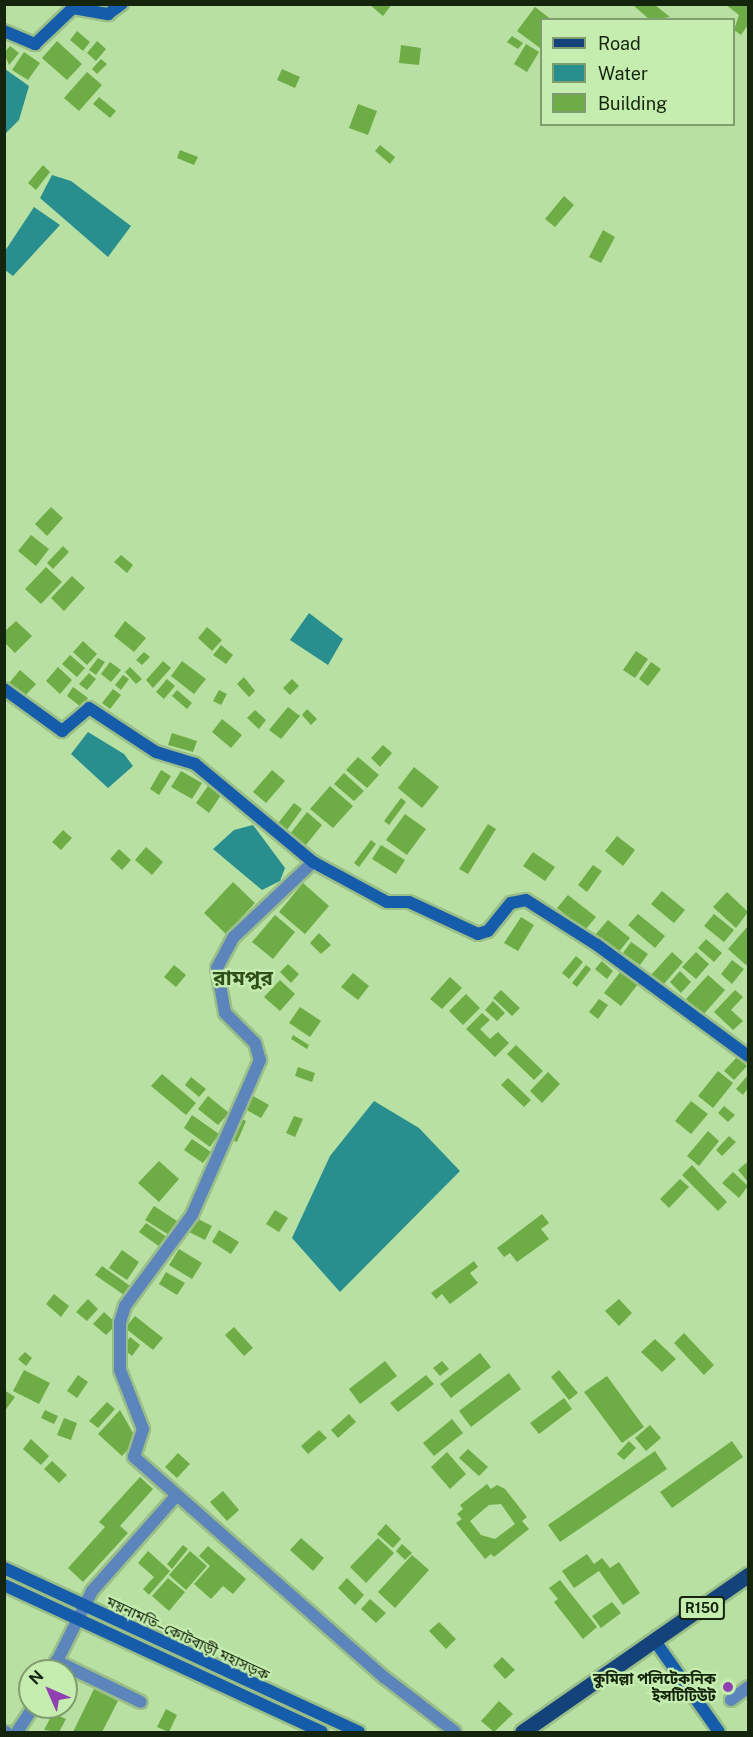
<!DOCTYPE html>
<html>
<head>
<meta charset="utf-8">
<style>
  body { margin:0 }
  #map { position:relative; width:753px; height:1737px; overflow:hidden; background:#b8e0a3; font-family:"Public Sans","Noto Sans Bengali",sans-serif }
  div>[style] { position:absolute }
  .water>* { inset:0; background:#288e8e }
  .building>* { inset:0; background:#6eac45 }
  .roads { filter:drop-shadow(2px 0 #9bbe88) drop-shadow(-2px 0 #9bbe88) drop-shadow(0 2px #9bbe88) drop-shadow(0 -2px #9bbe88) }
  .street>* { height:12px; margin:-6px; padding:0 6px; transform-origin:6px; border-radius:6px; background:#5b85bb }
  .secondary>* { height:12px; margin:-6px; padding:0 6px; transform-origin:6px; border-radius:6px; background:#155cab }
  .primary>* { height:15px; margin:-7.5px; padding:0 7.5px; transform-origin:7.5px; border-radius:7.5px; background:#13437a }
  .dots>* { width:16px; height:16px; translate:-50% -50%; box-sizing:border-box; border:3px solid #c5edb0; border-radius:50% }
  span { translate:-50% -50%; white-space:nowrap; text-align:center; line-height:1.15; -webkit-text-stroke:4.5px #c5edb0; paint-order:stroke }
  .shield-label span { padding:2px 4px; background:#c5edb0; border:2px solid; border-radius:4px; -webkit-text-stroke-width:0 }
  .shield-label { font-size:14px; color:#15240c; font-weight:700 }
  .street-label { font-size:15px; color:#15240c }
  .poi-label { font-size:15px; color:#15240c; font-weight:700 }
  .right { translate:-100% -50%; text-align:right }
  .district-label { font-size:21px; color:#2e4f17; font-weight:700 }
  .frame { position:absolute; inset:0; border:6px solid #15240c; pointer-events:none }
  .legend { position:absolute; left:540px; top:18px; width:195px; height:108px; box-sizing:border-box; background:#c5edb0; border:2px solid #7f9d6e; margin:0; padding:8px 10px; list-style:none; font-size:18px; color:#15240c }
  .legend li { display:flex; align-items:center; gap:12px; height:30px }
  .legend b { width:30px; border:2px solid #7f9d6e }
  .north { position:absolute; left:18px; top:1659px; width:60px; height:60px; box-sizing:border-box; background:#c5edb0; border:2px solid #7f9d6e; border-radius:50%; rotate:315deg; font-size:16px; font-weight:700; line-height:24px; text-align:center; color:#15240c }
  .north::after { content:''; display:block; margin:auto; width:21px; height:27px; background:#9040b0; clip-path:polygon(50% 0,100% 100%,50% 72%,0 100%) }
</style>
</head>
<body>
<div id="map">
  <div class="water">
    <i style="clip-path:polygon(5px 69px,29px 86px,19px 120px,5px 134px)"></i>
    <i style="clip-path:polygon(52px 175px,71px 181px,131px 226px,108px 257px,40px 198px)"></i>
    <i style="clip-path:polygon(34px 207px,60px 225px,13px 276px,5px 270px,5px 251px)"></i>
    <i style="clip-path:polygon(309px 613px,343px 639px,328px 665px,290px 640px)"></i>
    <i style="clip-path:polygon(88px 732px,124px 754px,133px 766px,108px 788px,71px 754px)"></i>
    <i style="clip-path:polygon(253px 825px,285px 868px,280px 881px,262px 890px,213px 849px,234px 830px)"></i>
    <i style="clip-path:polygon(374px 1101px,419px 1128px,460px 1171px,340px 1292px,292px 1238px,330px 1156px)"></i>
  </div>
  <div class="building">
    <i style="clip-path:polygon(369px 4px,392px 4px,383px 16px)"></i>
    <i style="clip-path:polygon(725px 4px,748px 4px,748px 25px,741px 35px,734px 30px,739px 15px)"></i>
    <i style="clip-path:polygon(633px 5px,655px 5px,670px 17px,650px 20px)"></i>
    <i style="clip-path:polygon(535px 7px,552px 20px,542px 20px,540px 48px,517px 31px)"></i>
    <i style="clip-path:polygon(77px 31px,90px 42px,83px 51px,70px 40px)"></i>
    <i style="clip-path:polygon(512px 36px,523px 43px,518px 49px,507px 42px)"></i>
    <i style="clip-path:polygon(57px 41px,82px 64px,67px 80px,42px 58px)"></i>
    <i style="clip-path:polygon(97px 41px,106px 49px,96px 61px,87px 53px)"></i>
    <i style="clip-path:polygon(526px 44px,539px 52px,527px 72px,514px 64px)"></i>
    <i style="clip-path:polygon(401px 45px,421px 48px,419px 65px,399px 63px)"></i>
    <i style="clip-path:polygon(10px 46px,19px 53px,9px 65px,4px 53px)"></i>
    <i style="clip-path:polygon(24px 52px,40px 63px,28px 80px,12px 70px)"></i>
    <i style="clip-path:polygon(101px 59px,107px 64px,97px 74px,92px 69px)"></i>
    <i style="clip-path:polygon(282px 69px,300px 77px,295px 88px,277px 80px)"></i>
    <i style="clip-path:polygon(87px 72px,102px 85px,79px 111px,64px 98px)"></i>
    <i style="clip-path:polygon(99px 97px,116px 111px,110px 118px,93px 104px)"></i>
    <i style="clip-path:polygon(358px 104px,377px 111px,368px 135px,349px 128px)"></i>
    <i style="clip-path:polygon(380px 145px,395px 157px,390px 164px,375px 151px)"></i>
    <i style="clip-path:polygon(180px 150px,198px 157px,194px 165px,177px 158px)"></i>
    <i style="clip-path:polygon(43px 165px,50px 172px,36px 190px,28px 183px)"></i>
    <i style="clip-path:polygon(564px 196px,574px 205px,555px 227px,545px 219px)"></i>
    <i style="clip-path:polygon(603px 230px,615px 237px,601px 263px,589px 257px)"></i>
    <i style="clip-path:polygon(51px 507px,63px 518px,47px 536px,35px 524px)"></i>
    <i style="clip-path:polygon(31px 535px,49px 549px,36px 566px,18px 551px)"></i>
    <i style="clip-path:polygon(63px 546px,69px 552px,53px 569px,47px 563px)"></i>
    <i style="clip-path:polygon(121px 555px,133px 565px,127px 573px,114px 562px)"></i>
    <i style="clip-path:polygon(46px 567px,62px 582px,41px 604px,25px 589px)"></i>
    <i style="clip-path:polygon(72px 576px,85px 588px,64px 611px,51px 598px)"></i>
    <i style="clip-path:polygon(16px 621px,32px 636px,15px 653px,4px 642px,4px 632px)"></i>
    <i style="clip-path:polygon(125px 621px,146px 638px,134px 652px,114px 636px)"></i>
    <i style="clip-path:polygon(207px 627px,222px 640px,212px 651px,198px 638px)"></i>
    <i style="clip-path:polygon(83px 641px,97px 654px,87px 665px,73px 652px)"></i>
    <i style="clip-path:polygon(221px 645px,233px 655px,226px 664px,213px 655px)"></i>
    <i style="clip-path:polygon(636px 651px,648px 659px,635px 678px,623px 670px)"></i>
    <i style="clip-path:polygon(144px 652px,150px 657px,142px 665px,136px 660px)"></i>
    <i style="clip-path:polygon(70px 655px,85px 668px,77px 677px,62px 664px)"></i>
    <i style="clip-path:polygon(98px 658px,105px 662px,96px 675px,89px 670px)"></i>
    <i style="clip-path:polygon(163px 661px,171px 668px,153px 688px,146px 680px)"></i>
    <i style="clip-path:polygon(182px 661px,206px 679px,194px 694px,171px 676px)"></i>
    <i style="clip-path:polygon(110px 662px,121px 670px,111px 682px,101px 674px)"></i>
    <i style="clip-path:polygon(651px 662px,661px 669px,648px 686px,639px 679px)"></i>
    <i style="clip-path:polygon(58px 667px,72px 680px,60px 694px,46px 681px)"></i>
    <i style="clip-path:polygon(130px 667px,142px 679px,136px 684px,125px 672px)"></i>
    <i style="clip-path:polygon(20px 670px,36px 684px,24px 697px,9px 683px)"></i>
    <i style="clip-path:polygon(89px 673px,96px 679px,87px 690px,79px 684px)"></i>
    <i style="clip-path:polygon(123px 675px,129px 679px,121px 690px,115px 685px)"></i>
    <i style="clip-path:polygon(244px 677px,255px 691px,249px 697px,237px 684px)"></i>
    <i style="clip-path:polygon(167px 679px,175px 686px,164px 699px,156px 692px)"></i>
    <i style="clip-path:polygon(292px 679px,299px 686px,290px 695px,283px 688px)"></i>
    <i style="clip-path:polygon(73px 687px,88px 698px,81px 707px,67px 696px)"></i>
    <i style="clip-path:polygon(113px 689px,121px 695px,110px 709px,102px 703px)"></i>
    <i style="clip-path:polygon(177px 690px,192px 703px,187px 709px,172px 696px)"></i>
    <i style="clip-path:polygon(219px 690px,227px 694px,221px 705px,213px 701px)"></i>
    <i style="clip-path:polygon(288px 707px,300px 716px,281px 739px,269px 730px)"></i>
    <i style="clip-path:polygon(307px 709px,317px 719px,311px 725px,302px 715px)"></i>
    <i style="clip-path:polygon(255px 710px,266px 720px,259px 729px,247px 718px)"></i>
    <i style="clip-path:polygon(222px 719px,242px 735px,231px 748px,212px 732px)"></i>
    <i style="clip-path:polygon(172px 733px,197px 741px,193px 752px,168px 745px)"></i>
    <i style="clip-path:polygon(383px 745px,392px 753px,380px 767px,371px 758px)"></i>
    <i style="clip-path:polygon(358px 757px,379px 775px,367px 788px,346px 770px)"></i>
    <i style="clip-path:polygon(414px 767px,439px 787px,422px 808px,398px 788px)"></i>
    <i style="clip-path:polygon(161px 770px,171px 776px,159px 795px,150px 789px)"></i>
    <i style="clip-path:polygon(272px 770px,285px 781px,266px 803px,253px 792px)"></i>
    <i style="clip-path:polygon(181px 771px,202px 783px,192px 799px,171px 787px)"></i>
    <i style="clip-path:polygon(344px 773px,364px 791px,354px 801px,334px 784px)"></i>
    <i style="clip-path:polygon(208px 786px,221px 795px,209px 813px,196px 803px)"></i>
    <i style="clip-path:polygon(330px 786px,353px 806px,333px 828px,310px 809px)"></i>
    <i style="clip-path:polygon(401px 798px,406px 802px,389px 825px,384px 821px)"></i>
    <i style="clip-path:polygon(294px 803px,302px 809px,284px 834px,275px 827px)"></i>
    <i style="clip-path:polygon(307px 812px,322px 825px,305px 846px,290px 834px)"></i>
    <i style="clip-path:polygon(405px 814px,426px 829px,407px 855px,386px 840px)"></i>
    <i style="clip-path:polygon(488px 824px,496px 829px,468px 874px,459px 869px)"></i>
    <i style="clip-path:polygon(63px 830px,72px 838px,61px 850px,52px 842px)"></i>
    <i style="clip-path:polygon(617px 836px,635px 850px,623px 866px,605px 851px)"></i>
    <i style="clip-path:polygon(371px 840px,376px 844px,359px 867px,354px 863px)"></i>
    <i style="clip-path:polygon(381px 845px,405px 860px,396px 874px,372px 859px)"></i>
    <i style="clip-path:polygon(146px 847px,163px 862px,152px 875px,135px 860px)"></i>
    <i style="clip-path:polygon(119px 849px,131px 860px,122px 870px,110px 859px)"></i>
    <i style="clip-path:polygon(533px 852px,555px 867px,545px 881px,523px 866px)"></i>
    <i style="clip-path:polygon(593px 865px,602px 871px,587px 892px,578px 885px)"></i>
    <i style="clip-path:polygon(233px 882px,255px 903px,226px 934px,204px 913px)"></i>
    <i style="clip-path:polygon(303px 883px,329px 906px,305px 934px,279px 912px)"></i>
    <i style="clip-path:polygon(662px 891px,685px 910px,674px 923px,651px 904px)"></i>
    <i style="clip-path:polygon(727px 892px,748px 912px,736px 928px,713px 907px)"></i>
    <i style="clip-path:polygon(568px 895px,596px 917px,585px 930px,557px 908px)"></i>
    <i style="clip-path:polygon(638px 914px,665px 936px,655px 948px,628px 925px)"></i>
    <i style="clip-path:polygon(714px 914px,734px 930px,724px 942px,704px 926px)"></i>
    <i style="clip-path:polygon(275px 915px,295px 932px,273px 959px,252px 942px)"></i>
    <i style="clip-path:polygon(521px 917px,534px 925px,518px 951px,504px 943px)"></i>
    <i style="clip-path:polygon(608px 920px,630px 938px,617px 954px,595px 935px)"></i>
    <i style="clip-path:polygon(748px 926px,748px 962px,746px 965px,728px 949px)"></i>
    <i style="clip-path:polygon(319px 933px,331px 945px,321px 954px,310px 943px)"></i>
    <i style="clip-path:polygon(706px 939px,722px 953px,714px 962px,698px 948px)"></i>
    <i style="clip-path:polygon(631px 942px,648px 954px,640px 965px,623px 953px)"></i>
    <i style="clip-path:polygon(672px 952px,683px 962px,663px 985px,651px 975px)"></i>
    <i style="clip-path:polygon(696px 952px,709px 964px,696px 979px,682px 967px)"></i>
    <i style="clip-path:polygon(576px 956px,583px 962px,569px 979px,562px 973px)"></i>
    <i style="clip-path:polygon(732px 960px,744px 969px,732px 984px,721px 974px)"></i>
    <i style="clip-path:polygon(602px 961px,613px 971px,607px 979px,595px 969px)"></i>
    <i style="clip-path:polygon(288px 964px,299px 974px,291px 983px,280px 972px)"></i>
    <i style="clip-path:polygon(174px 965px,186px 975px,176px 987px,164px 977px)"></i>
    <i style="clip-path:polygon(586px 965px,591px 969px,577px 987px,572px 983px)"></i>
    <i style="clip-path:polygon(621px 971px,638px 984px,621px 1006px,604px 993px)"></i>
    <i style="clip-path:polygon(680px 971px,691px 982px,681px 993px,670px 982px)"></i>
    <i style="clip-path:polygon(353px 973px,369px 986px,358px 1000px,341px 987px)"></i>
    <i style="clip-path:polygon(708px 975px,725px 990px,703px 1015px,686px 999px)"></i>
    <i style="clip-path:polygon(450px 977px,462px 988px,442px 1009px,430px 999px)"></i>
    <i style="clip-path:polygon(280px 980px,295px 994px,280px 1011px,264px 997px)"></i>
    <i style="clip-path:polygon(501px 990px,520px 1008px,512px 1016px,493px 998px)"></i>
    <i style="clip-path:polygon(735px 990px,743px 997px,731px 1010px,743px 1021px,733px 1030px,714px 1012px)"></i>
    <i style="clip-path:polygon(466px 994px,480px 1008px,463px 1025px,449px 1011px)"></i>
    <i style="clip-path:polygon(599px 999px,608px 1005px,598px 1019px,589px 1012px)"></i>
    <i style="clip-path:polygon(493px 1001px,505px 1013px,497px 1021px,485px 1010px)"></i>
    <i style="clip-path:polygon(300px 1007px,321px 1021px,310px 1037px,289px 1023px)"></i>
    <i style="clip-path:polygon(482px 1013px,490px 1020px,480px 1029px,490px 1039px,498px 1032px,509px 1043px,495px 1057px,466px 1029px)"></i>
    <i style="clip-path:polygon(293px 1035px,309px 1045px,307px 1049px,291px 1039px)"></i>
    <i style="clip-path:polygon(516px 1045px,543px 1071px,534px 1080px,507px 1054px)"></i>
    <i style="clip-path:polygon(737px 1057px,747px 1066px,734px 1080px,724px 1071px)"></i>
    <i style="clip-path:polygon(298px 1067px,315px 1073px,312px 1082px,295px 1076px)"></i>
    <i style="clip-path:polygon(718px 1071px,733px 1083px,713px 1108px,698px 1096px)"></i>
    <i style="clip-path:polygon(548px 1072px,560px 1084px,542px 1103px,530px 1091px)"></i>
    <i style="clip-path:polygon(162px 1074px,196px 1103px,186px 1115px,151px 1086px)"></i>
    <i style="clip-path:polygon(748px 1075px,748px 1088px,743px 1095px,736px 1089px)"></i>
    <i style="clip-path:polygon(191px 1077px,206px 1089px,199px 1097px,185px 1085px)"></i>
    <i style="clip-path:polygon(508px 1078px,531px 1100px,524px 1107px,501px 1085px)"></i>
    <i style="clip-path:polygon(208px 1096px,229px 1113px,218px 1125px,198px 1109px)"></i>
    <i style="clip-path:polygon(253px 1096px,269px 1105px,261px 1118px,245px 1109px)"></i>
    <i style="clip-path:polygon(691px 1101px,708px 1114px,691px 1134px,675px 1121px)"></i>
    <i style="clip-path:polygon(724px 1106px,735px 1115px,728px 1122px,718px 1113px)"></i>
    <i style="clip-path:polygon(192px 1115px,219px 1134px,210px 1147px,184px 1128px)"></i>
    <i style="clip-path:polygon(294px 1116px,303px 1119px,295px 1137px,286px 1133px)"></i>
    <i style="clip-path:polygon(239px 1118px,246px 1121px,237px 1142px,230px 1139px)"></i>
    <i style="clip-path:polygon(708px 1131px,719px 1141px,699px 1166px,687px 1156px)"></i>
    <i style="clip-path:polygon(729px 1136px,736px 1142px,722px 1156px,716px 1150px)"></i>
    <i style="clip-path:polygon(192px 1139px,211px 1152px,203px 1163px,184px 1150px)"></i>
    <i style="clip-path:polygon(159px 1161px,179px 1179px,159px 1202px,138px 1183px)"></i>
    <i style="clip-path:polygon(746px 1163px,748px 1166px,748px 1182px,738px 1170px)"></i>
    <i style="clip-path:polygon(692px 1165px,727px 1202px,718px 1211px,682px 1175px)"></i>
    <i style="clip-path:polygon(733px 1172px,748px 1186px,739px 1198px,722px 1183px)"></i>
    <i style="clip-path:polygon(680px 1179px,689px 1187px,669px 1208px,660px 1199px)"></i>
    <i style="clip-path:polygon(154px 1206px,177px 1221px,169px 1235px,145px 1220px)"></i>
    <i style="clip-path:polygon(275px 1210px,288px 1218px,279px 1232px,266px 1224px)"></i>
    <i style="clip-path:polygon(542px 1214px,549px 1223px,541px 1229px,549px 1239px,517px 1262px,510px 1253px,504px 1257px,497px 1248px)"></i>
    <i style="clip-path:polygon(196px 1218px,212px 1226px,205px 1240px,189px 1232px)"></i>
    <i style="clip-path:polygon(146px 1223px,167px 1237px,160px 1247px,139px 1232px)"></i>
    <i style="clip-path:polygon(219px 1230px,239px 1242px,231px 1254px,212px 1242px)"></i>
    <i style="clip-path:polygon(179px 1249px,202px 1263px,192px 1279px,169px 1265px)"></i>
    <i style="clip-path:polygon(122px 1250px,139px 1262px,127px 1280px,109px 1268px)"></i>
    <i style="clip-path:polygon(474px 1261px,478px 1267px,470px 1273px,478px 1283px,450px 1304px,442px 1294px,436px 1299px,431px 1293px)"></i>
    <i style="clip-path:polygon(102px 1266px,133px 1288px,127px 1297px,95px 1275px)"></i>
    <i style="clip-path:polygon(166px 1272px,185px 1283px,177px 1295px,159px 1284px)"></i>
    <i style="clip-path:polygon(54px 1294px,69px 1306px,61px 1317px,46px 1304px)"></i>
    <i style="clip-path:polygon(88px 1299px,98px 1309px,87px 1321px,76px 1312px)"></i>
    <i style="clip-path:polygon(619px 1299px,632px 1313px,619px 1326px,605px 1311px)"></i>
    <i style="clip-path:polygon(104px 1312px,117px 1324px,106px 1335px,93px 1324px)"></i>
    <i style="clip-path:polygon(135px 1316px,163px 1338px,153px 1350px,125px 1328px)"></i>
    <i style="clip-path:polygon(234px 1327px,253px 1348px,244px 1356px,225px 1335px)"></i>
    <i style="clip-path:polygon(684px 1333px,714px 1365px,704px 1375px,674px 1343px)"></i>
    <i style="clip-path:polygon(130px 1337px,140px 1345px,132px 1356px,122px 1348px)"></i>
    <i style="clip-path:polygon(655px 1339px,676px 1359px,662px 1372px,641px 1352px)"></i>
    <i style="clip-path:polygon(25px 1352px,32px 1358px,26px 1366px,18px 1359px)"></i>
    <i style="clip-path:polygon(480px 1353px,491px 1367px,451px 1398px,440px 1384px)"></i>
    <i style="clip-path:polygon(385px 1361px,397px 1376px,360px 1404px,349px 1389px)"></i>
    <i style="clip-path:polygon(442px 1361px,449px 1369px,440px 1376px,433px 1368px)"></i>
    <i style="clip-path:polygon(24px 1370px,50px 1383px,39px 1404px,13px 1391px)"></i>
    <i style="clip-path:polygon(559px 1370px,578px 1393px,569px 1400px,551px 1377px)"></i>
    <i style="clip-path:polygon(509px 1373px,521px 1389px,471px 1427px,459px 1411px)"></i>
    <i style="clip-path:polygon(78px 1375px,88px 1382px,77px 1398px,67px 1391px)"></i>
    <i style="clip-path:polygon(426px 1375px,434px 1384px,398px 1412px,390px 1403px)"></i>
    <i style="clip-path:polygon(607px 1376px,644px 1427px,622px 1443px,584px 1392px)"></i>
    <i style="clip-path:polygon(4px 1390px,15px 1397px,4px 1412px)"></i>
    <i style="clip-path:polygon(564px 1398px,572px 1409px,539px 1434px,530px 1423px)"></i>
    <i style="clip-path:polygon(107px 1402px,115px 1409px,98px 1428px,89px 1421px)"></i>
    <i style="clip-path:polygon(45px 1410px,58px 1416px,54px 1424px,41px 1418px)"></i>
    <i style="clip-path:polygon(120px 1410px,137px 1440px,122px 1456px,98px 1434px)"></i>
    <i style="clip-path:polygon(349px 1414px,356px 1422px,338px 1438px,331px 1430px)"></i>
    <i style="clip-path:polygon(64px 1418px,77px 1423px,71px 1440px,57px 1435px)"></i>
    <i style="clip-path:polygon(452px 1419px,463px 1433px,434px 1456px,423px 1443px)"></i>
    <i style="clip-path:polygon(650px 1425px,661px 1438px,646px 1451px,635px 1438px)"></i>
    <i style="clip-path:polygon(319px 1430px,327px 1438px,308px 1454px,301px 1446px)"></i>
    <i style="clip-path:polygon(31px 1439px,49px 1456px,41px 1465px,23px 1449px)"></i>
    <i style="clip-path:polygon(629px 1441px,636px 1448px,624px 1460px,617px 1454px)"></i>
    <i style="clip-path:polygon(732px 1441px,743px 1457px,672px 1508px,660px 1492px)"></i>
    <i style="clip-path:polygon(468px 1449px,488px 1467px,479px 1476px,459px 1458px)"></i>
    <i style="clip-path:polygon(655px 1451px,667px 1469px,560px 1542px,548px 1525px)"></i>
    <i style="clip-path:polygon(447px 1452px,466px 1474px,450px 1489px,431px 1467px)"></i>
    <i style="clip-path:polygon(178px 1453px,190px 1464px,177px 1478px,165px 1467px)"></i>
    <i style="clip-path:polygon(52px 1461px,67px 1475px,59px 1483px,44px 1469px)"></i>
    <i style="clip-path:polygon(140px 1477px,153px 1489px,120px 1526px,128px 1533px,83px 1582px,68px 1568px,105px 1527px,99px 1522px)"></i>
    <i style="clip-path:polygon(evenodd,487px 1484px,491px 1489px,497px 1485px,505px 1489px,527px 1517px,522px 1521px,529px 1529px,494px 1557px,491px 1554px,485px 1559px,456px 1523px,462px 1519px,457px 1514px,463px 1509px,460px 1505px,487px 1484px,501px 1504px,515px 1524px,495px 1539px,481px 1535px,470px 1521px,489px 1505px,501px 1504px)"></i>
    <i style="clip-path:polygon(223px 1491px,239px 1510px,227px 1521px,210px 1502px)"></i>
    <i style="clip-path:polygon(386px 1524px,401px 1539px,393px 1548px,377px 1534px)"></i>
    <i style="clip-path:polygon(301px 1538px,324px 1558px,313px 1571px,290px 1550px)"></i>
    <i style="clip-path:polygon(378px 1538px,394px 1553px,366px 1583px,350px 1567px)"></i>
    <i style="clip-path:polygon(402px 1544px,412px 1553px,405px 1560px,396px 1551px)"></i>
    <i style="clip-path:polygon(183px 1545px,188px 1549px,172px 1569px,167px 1564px)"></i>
    <i style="clip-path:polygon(208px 1546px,246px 1579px,233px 1594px,223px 1586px,211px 1599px,194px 1584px,210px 1566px,199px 1556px)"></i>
    <i style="clip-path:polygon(148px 1551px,170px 1571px,149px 1595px,143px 1589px,154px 1577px,138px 1563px)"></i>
    <i style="clip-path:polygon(190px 1551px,207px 1566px,186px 1590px,169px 1575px)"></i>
    <i style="clip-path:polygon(587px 1554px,594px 1564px,602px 1558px,610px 1568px,619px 1562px,640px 1593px,623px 1605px,599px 1571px,574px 1588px,562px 1571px)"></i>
    <i style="clip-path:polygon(412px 1555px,429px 1570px,395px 1608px,378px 1592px)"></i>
    <i style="clip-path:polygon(168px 1578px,185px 1592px,169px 1611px,152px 1596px)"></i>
    <i style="clip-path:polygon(347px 1578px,364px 1595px,355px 1605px,338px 1588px)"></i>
    <i style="clip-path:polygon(560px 1580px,597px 1627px,583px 1639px,554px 1602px,558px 1599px,549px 1588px)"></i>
    <i style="clip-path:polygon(370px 1599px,386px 1613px,376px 1623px,361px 1609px)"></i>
    <i style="clip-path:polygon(612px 1602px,621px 1613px,601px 1628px,592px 1616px)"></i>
    <i style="clip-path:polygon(439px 1622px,456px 1639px,446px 1649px,429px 1631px)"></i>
    <i style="clip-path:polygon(502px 1657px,515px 1670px,505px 1679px,493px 1666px)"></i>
    <i style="clip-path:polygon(94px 1689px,118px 1701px,102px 1732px,73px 1732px)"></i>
    <i style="clip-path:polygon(499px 1701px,513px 1714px,494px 1732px,481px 1721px)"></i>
    <i style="clip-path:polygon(166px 1709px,177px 1715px,169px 1732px,157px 1727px)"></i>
    <i style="clip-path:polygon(53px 1713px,66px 1719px,59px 1732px,44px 1730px)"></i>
  </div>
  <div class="roads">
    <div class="street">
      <i style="left:313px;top:862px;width:110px;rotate:136.5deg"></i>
      <i style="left:233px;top:938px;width:34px;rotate:118deg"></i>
      <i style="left:217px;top:968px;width:46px;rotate:79.9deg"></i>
      <i style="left:225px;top:1013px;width:42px;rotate:45deg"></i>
      <i style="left:255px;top:1043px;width:18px;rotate:74deg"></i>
      <i style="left:260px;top:1060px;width:169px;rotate:113.7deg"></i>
      <i style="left:192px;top:1215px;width:113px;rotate:126.4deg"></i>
      <i style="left:125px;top:1306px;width:17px;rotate:107deg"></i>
      <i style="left:120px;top:1322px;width:48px;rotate:90deg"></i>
      <i style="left:120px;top:1370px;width:63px;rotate:68.7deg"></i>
      <i style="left:143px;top:1429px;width:29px;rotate:108deg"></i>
      <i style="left:134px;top:1457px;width:334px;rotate:41.4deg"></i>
      <i style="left:385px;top:1678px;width:88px;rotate:37.6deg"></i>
      <i style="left:56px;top:1661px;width:94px;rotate:25.8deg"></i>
      <i style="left:52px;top:1671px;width:89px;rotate:-63.4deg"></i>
      <i style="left:92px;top:1591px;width:127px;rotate:-48.5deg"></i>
      <i style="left:731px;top:1700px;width:21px;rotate:-37deg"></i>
      <i style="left:4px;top:1732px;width:2px"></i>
      <i style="left:17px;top:1732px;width:30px;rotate:-57deg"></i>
    </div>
    <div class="secondary">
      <i style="left:4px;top:31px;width:34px;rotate:23deg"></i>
      <i style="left:35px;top:44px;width:52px;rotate:-43.5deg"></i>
      <i style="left:73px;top:8px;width:36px;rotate:10deg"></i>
      <i style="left:108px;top:14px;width:17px;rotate:-36deg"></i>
      <i style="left:4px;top:689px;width:72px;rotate:35.9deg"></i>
      <i style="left:62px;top:731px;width:35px;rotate:-40deg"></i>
      <i style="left:89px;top:708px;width:80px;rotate:33.3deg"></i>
      <i style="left:156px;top:752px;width:41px;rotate:17.1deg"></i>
      <i style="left:195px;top:764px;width:153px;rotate:39.7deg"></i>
      <i style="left:313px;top:862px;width:84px;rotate:28.4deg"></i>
      <i style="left:387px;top:902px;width:22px"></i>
      <i style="left:409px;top:902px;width:76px;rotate:24.9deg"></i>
      <i style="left:478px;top:934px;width:10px;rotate:-17deg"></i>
      <i style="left:488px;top:931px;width:36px;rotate:-51deg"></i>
      <i style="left:511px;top:903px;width:15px;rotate:-11deg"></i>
      <i style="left:526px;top:900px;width:84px;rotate:32.4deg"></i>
      <i style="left:597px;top:945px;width:187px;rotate:36.3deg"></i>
      <i style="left:4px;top:1568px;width:391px;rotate:24.8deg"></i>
      <i style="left:4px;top:1585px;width:350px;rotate:24.8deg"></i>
      <i style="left:655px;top:1641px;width:111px;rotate:54.9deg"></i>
    </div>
    <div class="primary">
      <i style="left:522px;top:1732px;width:275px;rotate:-34.8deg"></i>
    </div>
  </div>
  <div class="dots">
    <i style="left:728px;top:1687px;background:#9040b0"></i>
  </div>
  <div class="shield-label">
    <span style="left:702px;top:1608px">R150</span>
  </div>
  <div class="street-label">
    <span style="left:188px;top:1638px;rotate:25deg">ময়নামতি–কোটবাড়ী মহাসড়ক</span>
  </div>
  <div class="poi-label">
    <span class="right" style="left:716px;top:1687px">কুমিল্লা পলিটেকনিক<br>ইন্সটিটিউট</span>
  </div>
  <div class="district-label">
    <span style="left:243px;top:978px">রামপুর</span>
  </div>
  <div class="frame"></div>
  <ul class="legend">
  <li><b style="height:8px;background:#13437a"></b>Road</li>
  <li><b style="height:16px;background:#288e8e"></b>Water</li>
  <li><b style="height:16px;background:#6eac45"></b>Building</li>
  </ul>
  <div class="north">N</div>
</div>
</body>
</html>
